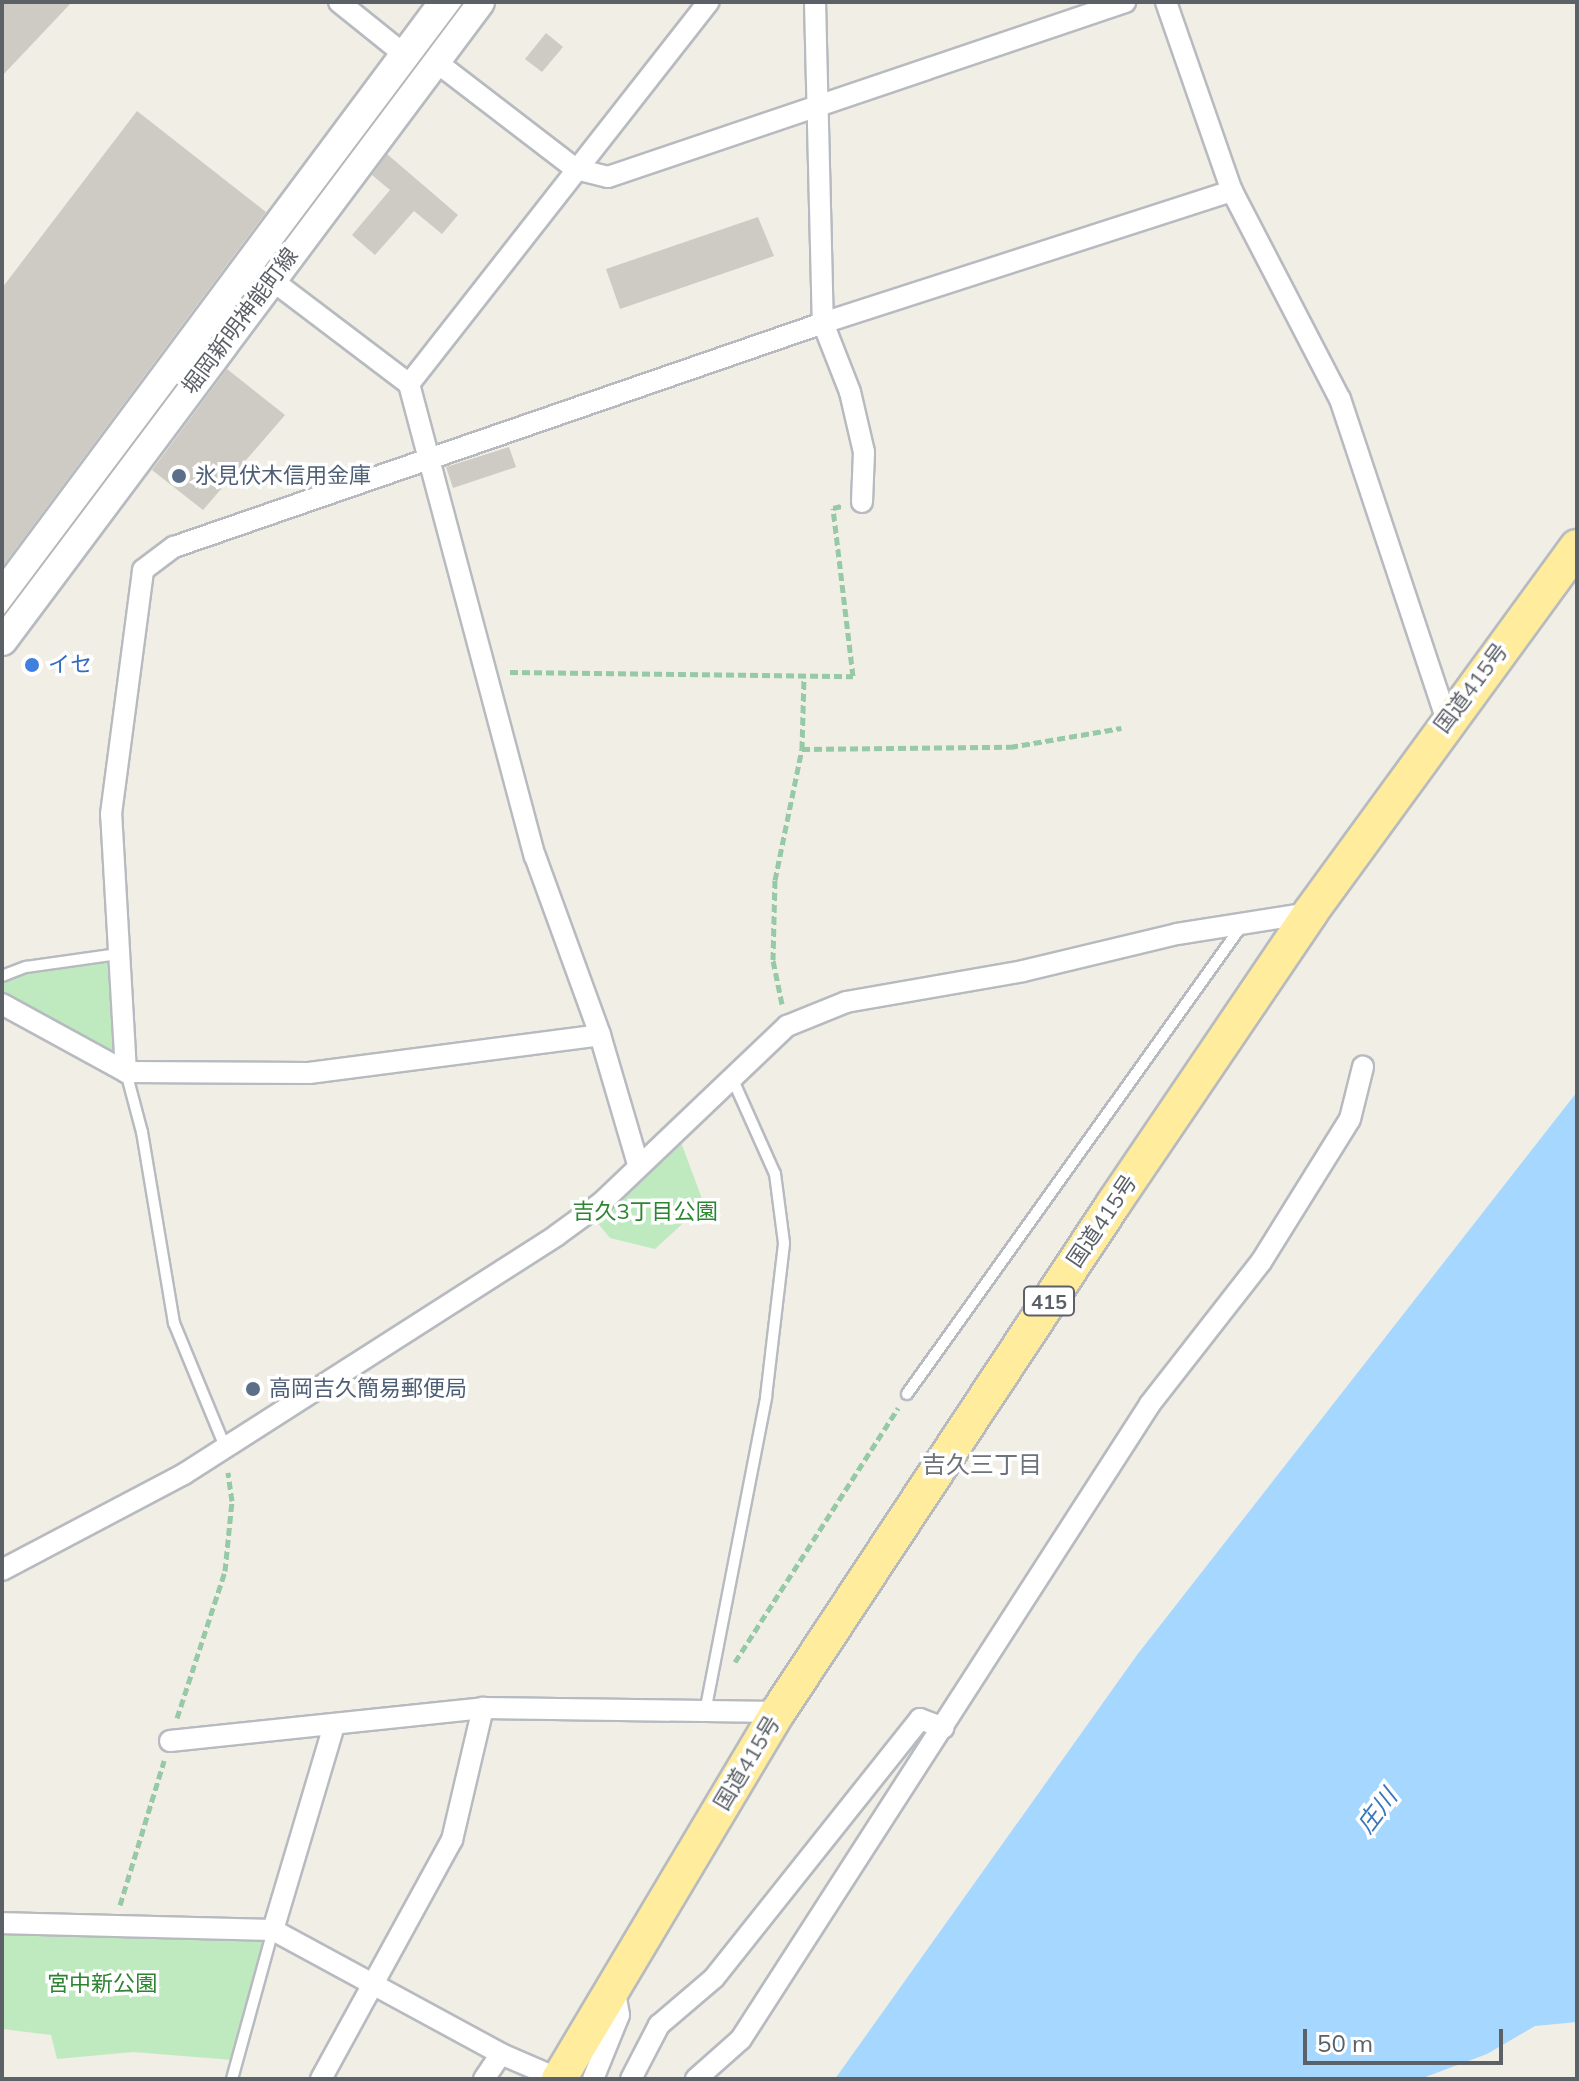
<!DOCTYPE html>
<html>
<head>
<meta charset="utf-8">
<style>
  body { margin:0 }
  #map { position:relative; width:1579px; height:2081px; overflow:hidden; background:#f0eee5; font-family:Mulish,"Noto Sans JP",sans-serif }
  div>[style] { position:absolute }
  .green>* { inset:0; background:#bfeac0 }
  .water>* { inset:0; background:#a6d7ff }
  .building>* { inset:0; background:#cdcbc3 }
  .path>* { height:5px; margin-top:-2.5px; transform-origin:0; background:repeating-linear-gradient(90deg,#96c9a6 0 8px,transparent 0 12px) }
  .roads { filter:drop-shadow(2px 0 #b7bbc0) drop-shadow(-2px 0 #b7bbc0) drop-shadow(0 2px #b7bbc0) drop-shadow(0 -2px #b7bbc0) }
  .service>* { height:10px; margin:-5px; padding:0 5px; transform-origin:5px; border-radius:5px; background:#fff }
  .minor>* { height:20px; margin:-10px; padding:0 10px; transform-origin:10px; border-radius:10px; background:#fff }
  .secondary>* { height:30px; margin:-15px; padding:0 15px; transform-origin:15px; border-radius:15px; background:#fff }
  .trunk>* { height:34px; margin:-17px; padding:0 17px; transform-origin:17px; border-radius:17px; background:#ffec9c }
  .tram>* { height:2px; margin:-1px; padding:0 1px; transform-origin:1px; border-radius:1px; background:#b6b7b8 }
  .dots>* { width:22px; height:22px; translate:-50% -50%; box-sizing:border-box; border:4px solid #fff; border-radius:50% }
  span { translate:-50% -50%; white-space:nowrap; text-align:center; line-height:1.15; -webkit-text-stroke:7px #fff; paint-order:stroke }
  .shield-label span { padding:2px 6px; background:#fff; border:2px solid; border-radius:6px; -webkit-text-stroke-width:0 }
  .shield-label { font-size:20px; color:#5c6167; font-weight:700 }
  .street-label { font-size:22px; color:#5c6167 }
  .service-label { font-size:22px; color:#4e5e75 }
  .left { translate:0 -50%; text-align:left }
  .shop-label { font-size:22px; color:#366cbe }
  .park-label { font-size:22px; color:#2d8532 }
  .neighbourhood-label { font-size:24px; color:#6d7379 }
  .water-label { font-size:24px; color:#3976bb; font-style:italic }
  .frame { position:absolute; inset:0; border:4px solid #5c6167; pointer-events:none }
  .scale { position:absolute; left:1303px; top:2029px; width:200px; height:36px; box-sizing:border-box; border:4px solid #5c6167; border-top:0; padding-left:10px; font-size:24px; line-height:28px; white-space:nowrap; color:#5c6167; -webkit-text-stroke:6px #fff; paint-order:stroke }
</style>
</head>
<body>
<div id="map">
  <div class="green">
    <i style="clip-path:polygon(118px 954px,126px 1072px,2px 1004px,2px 976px)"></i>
    <i style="clip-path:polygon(679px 1137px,704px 1204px,655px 1249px,610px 1238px,591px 1215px)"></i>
    <i style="clip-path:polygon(2px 1913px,181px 1916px,274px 1936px,233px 2060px,133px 2052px,57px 2059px,51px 2035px,2px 2029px)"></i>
  </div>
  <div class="water">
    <i style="clip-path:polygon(1577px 1092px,1577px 2022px,1535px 2026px,1487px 2054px,1420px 2079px,835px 2079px,1137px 1655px)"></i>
  </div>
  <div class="building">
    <i style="clip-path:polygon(2px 2px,72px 2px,2px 76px)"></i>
    <i style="clip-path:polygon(546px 33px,563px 47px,542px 72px,525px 59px)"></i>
    <i style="clip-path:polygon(137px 111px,266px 212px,2px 567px,2px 288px)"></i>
    <i style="clip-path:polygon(387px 154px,458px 215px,442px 234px,414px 211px,375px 255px,352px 235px,390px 190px,372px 175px)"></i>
    <i style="clip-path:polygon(758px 217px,774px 256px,620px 309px,606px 269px)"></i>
    <i style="clip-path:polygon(227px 369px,285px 415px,203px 510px,152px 470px)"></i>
    <i style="clip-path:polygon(509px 447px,516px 467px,453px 488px,446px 467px)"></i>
  </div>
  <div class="path">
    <i style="left:510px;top:672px;width:343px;rotate:0.7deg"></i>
    <i style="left:853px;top:676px;width:169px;rotate:-96.8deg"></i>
    <i style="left:833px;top:508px;width:9px;rotate:-13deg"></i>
    <i style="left:802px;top:749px;width:208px;rotate:-0.6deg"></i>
    <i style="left:1010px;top:747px;width:113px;rotate:-9.7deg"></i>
    <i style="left:782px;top:1004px;width:45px;rotate:-101.6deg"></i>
    <i style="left:773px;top:960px;width:80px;rotate:-88.6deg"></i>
    <i style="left:775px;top:880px;width:134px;rotate:-78.4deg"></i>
    <i style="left:802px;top:749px;width:72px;rotate:-88.4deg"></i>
    <i style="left:735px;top:1662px;width:302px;rotate:-57.3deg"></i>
    <i style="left:177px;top:1718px;width:155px;rotate:-71.9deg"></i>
    <i style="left:225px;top:1571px;width:70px;rotate:-84.3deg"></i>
    <i style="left:232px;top:1501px;width:29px;rotate:-98deg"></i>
    <i style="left:120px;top:1905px;width:151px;rotate:-73deg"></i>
  </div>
  <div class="roads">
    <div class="service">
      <i style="left:2px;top:976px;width:26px;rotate:-21deg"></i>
      <i style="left:26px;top:967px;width:93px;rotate:-8deg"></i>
      <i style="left:126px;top:1072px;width:62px;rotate:75.1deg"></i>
      <i style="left:142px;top:1132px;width:194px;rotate:80.5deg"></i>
      <i style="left:174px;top:1323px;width:134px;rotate:67.6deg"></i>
      <i style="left:907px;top:1394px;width:578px;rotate:-54.44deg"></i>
      <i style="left:706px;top:1707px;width:316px;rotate:-79deg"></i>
      <i style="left:766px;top:1397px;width:155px;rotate:-83.3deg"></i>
      <i style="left:784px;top:1243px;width:70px;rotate:-97.4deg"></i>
      <i style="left:775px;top:1174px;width:105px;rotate:-114.1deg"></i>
      <i style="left:232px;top:2079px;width:155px;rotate:-74.6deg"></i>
    </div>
    <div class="minor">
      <i style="left:339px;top:2px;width:85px;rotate:38.8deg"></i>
      <i style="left:405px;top:55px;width:31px;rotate:11deg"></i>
      <i style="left:435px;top:61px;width:178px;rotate:37.5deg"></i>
      <i style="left:576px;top:169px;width:33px;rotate:14deg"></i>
      <i style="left:608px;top:177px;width:546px;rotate:-18.7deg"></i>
      <i style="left:815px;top:2px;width:321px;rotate:88.6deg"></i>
      <i style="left:823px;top:323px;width:74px;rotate:68.6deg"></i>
      <i style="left:850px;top:392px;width:62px;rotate:76.9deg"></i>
      <i style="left:864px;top:452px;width:50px;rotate:92.3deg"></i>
      <i style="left:1166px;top:2px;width:200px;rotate:70.8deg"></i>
      <i style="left:1232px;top:191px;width:234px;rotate:62.6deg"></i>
      <i style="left:1340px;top:399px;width:338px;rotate:71.6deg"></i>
      <i style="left:264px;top:274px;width:182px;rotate:37.2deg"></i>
      <i style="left:409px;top:384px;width:489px;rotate:75.1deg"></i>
      <i style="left:535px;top:856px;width:190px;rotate:70deg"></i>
      <i style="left:600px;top:1035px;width:134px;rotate:73.6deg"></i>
      <i style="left:409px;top:384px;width:486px;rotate:-51.9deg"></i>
      <i style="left:2px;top:1004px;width:141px;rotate:28.7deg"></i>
      <i style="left:126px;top:1072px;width:183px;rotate:0.3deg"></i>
      <i style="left:309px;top:1073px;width:293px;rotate:-7.4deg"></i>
      <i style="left:126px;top:1072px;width:258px;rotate:-93.3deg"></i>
      <i style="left:111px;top:814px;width:246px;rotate:-82.5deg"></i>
      <i style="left:143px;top:570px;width:39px;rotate:-37deg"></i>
      <i style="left:174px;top:547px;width:687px;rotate:-19.04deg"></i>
      <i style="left:823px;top:323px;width:430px;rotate:-17.9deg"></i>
      <i style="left:2px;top:1570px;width:206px;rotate:-27.8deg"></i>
      <i style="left:184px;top:1474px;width:443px;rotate:-32.6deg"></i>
      <i style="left:557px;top:1235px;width:54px;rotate:-36deg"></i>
      <i style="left:601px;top:1203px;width:257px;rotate:-43.6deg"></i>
      <i style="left:787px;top:1026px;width:64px;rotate:-22.1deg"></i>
      <i style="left:846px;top:1002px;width:180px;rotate:-9.9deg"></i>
      <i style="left:1023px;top:971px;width:158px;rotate:-13.5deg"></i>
      <i style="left:1177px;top:934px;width:135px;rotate:-9deg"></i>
      <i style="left:170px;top:1741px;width:315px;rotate:-6deg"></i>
      <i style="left:483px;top:1708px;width:295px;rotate:0.8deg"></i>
      <i style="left:2px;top:1923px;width:271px;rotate:1.5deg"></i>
      <i style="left:273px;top:1930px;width:260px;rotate:28.5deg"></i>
      <i style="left:501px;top:2054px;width:63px;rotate:23.3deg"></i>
      <i style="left:273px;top:1930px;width:214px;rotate:-73.4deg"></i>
      <i style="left:321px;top:2079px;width:273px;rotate:-61.3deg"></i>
      <i style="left:452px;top:1840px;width:136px;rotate:-76.8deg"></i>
      <i style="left:484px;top:2079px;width:30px;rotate:-56deg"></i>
      <i style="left:593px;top:2079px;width:69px;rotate:-67.9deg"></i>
      <i style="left:619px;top:2015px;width:28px;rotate:-100deg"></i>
      <i style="left:631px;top:2079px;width:61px;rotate:-62.6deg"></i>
      <i style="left:659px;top:2025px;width:72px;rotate:-40.5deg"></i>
      <i style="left:714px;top:1978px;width:331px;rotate:-51.5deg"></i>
      <i style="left:920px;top:1719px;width:25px;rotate:21deg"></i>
      <i style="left:696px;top:2079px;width:60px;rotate:-41.6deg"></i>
      <i style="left:741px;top:2039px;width:755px;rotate:-57.21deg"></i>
      <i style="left:1150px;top:1404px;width:180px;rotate:-52deg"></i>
      <i style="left:1261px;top:1262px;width:168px;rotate:-58.1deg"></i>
      <i style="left:1350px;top:1119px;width:54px;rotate:-76deg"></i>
    </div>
    <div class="secondary">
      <i style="left:2px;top:597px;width:742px;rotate:-53.33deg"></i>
      <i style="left:2px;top:640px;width:797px;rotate:-53.22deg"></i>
    </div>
    <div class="trunk">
      <i style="left:559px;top:2079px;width:427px;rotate:-59.2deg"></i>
      <i style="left:778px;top:1712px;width:610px;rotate:-56.57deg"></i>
      <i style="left:1114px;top:1203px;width:350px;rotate:-55.9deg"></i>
      <i style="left:1310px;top:913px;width:453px;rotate:-53.9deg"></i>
    </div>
  </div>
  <div class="tram">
    <i style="left:2px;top:618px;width:770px;rotate:-53.13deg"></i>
  </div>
  <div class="dots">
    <i style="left:179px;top:476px;background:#5c6f8a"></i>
    <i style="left:32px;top:665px;background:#3f7fe0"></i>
    <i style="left:253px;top:1389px;background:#5c6f8a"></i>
  </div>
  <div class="shield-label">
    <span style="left:1049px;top:1301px">415</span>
  </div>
  <div class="street-label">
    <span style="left:240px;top:321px;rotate:-53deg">堀岡新明神能町線</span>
    <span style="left:1471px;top:688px;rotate:-53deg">国道415号</span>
    <span style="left:1102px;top:1221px;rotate:-56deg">国道415号</span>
    <span style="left:747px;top:1763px;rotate:-59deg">国道415号</span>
  </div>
  <div class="service-label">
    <span class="left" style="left:195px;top:476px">氷見伏木信用金庫</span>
    <span class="left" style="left:269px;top:1389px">高岡吉久簡易郵便局</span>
  </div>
  <div class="shop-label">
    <span class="left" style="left:48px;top:665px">イセ</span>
  </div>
  <div class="park-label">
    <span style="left:645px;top:1212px">吉久3丁目公園</span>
    <span style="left:102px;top:1984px">宮中新公園</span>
  </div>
  <div class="neighbourhood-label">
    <span style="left:982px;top:1465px">吉久三丁目</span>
  </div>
  <div class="water-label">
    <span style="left:1377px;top:1811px;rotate:-53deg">庄川</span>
  </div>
  <div class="frame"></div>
  <div class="scale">50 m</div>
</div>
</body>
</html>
